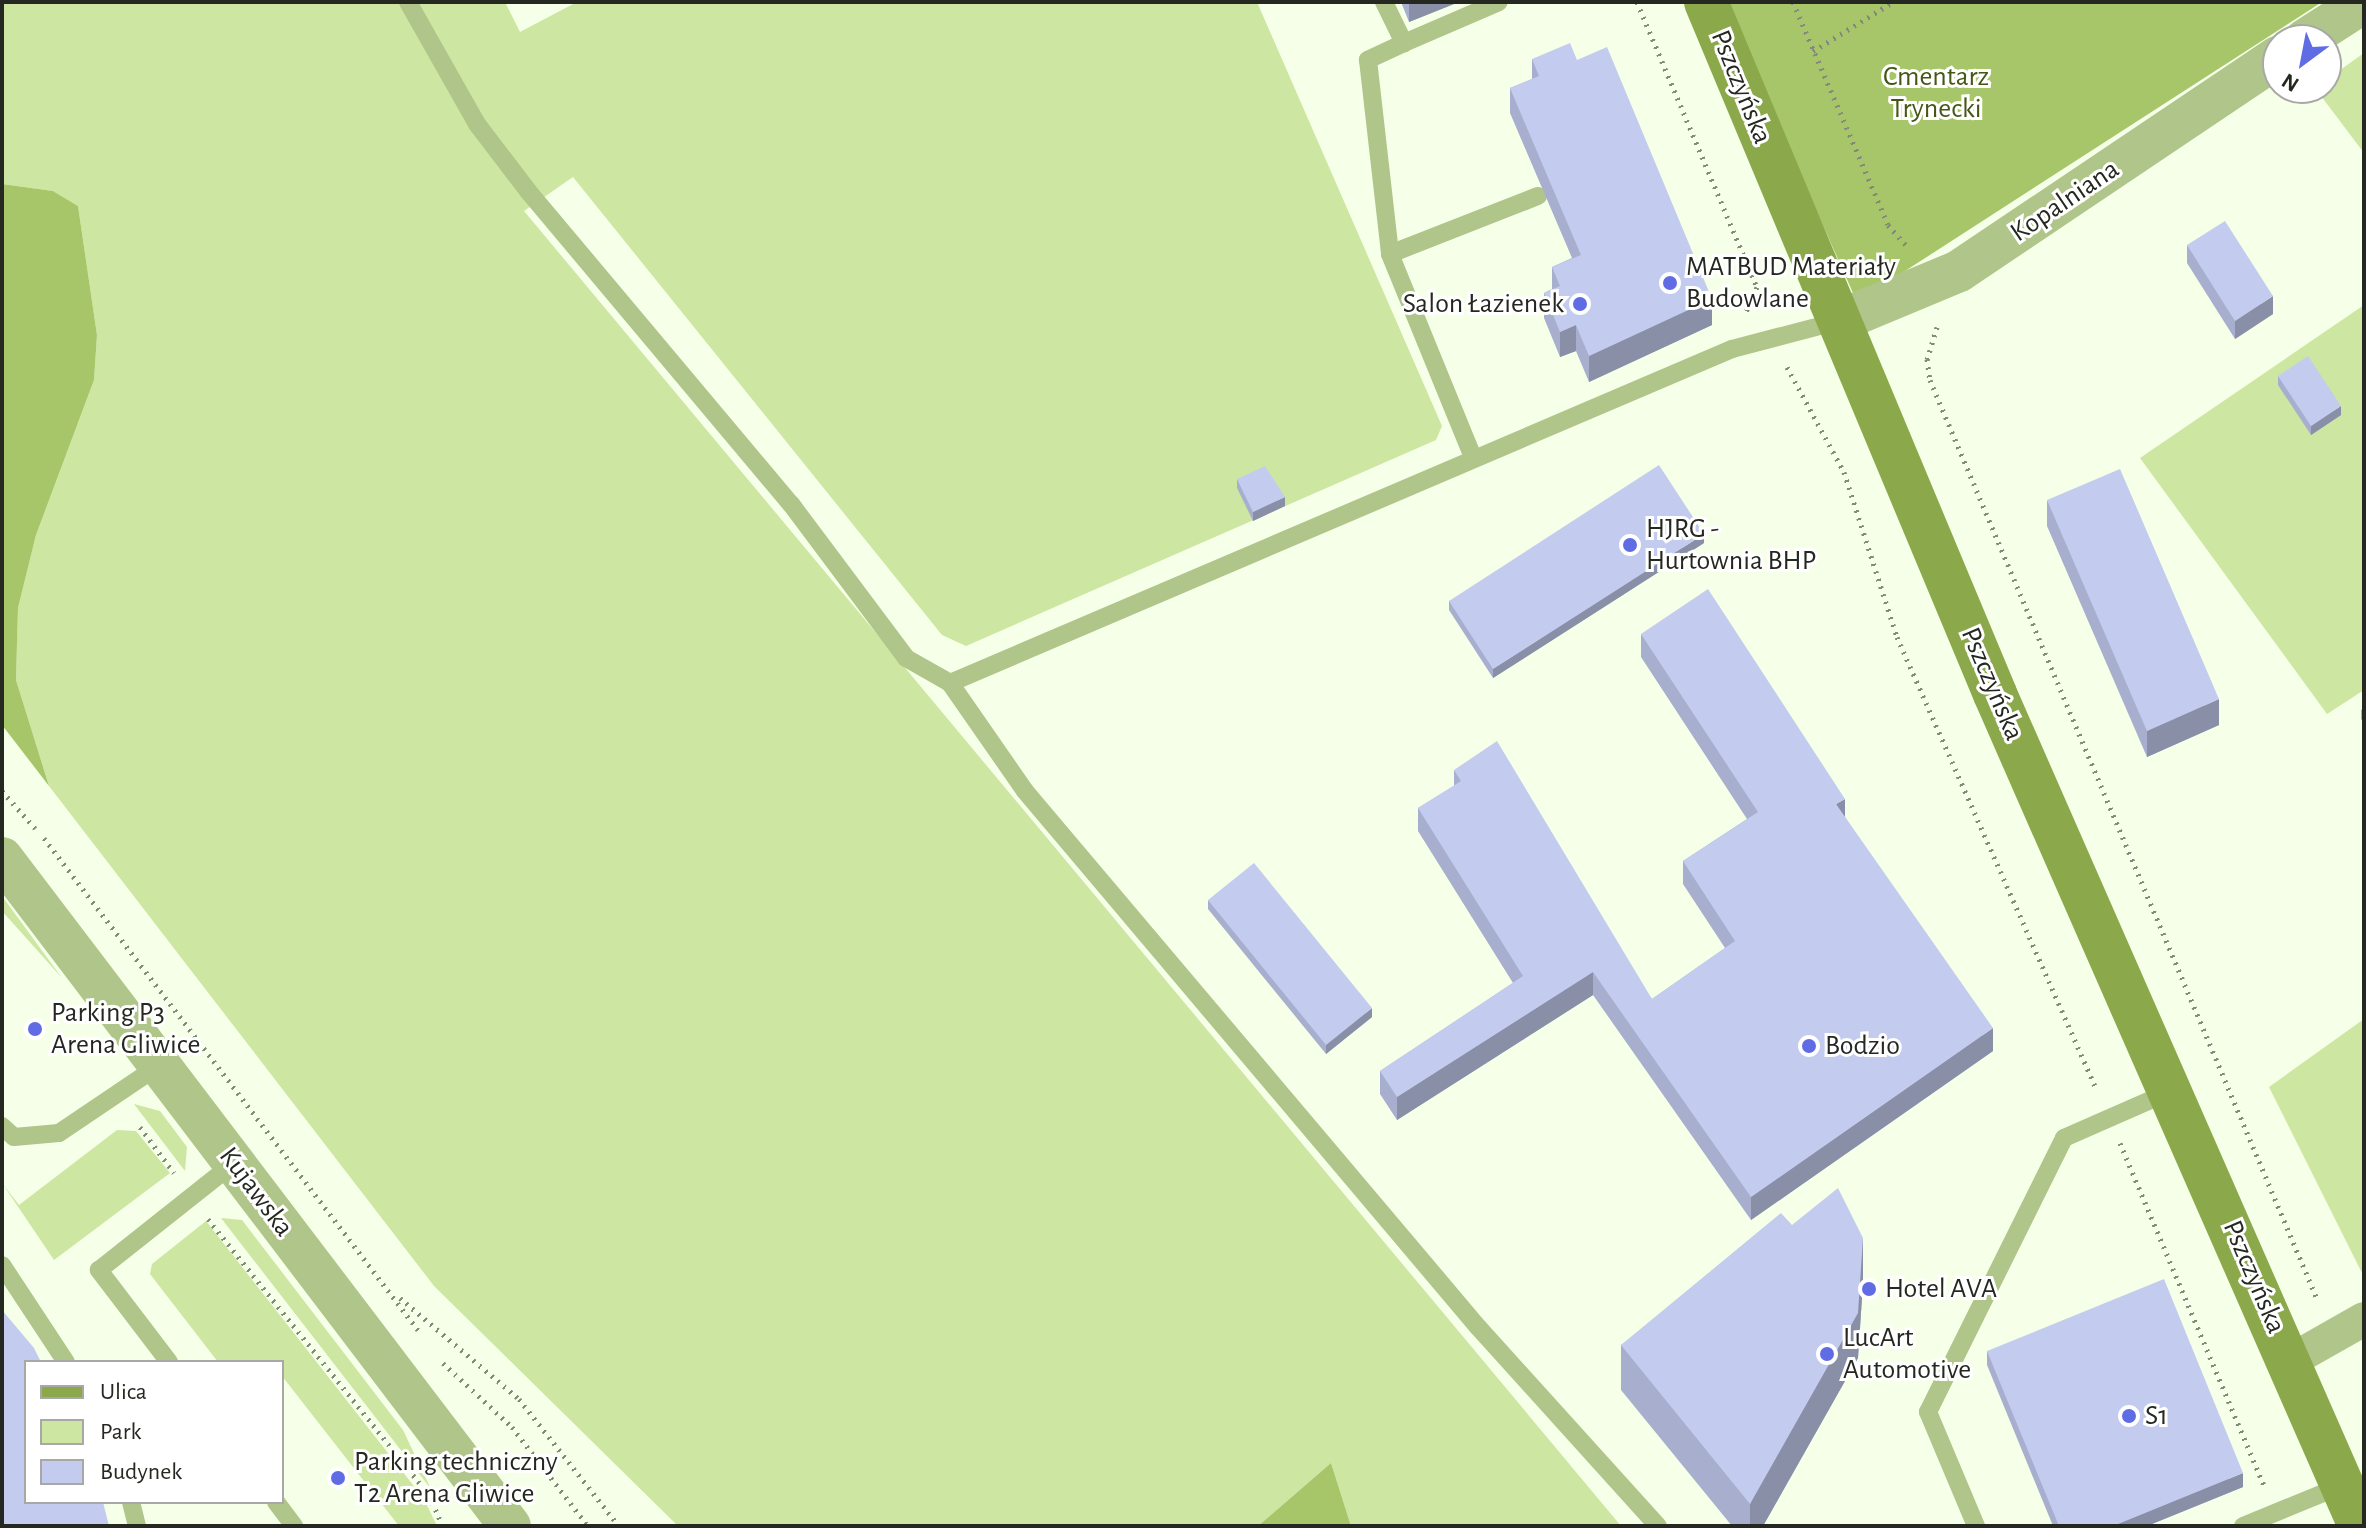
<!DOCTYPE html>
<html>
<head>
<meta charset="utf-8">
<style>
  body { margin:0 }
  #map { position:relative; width:2366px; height:1528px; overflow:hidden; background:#f6ffe8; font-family:"Alegreya Sans",sans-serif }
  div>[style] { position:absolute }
  .green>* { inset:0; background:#cde6a1 }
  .forest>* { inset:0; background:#a7c669 }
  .path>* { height:5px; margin-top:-2.5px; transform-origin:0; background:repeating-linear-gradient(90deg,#848a7b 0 2px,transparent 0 8px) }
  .service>* { height:18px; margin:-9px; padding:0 9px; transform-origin:9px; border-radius:9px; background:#b0c589 }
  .minor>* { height:34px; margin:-17px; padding:0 17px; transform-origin:17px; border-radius:17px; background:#b0c589 }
  .tertiary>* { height:42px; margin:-21px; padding:0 21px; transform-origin:21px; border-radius:21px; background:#b0c589 }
  .secondary>* { height:44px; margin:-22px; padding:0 22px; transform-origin:22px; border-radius:22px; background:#8ba94b }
  .wall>* { inset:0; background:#a8afce }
  .shaded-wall>* { inset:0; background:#888fa7 }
  .building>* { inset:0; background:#c3ccef }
  .dots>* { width:22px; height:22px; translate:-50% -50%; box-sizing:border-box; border:4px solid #fff; border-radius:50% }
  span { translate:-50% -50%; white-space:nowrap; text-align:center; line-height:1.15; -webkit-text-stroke:6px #fff; paint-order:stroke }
  .park-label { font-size:28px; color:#455715 }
  .street-label { font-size:28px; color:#252820 }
  .poi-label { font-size:28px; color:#252820 }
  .left { translate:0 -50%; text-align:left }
  .right { translate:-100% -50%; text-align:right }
  .frame { position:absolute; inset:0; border:4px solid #252820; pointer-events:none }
  .legend { position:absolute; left:24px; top:1360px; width:260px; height:144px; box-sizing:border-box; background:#fff; border:2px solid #a8a9a6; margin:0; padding:10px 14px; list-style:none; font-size:24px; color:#252820 }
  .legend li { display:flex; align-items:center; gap:16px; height:40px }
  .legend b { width:40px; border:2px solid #a8a9a6 }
  .north { position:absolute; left:2262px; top:24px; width:80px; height:80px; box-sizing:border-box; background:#fff; border:2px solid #a8a9a6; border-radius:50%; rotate:212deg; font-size:22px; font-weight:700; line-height:32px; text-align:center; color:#252820 }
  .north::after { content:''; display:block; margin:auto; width:28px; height:36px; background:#5f6ce4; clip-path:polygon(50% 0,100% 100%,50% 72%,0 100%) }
</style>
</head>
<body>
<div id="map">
  <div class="green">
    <i style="clip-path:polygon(2px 2px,505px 2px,520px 32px,577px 2px,1257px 2px,1442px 426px,1436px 440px,966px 646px,942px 635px,573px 177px,524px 211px,1621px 1526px,1351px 1526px,1331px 1463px,1258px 1526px,678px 1526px,434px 1286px,49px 786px,16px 680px,18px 608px,36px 535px,94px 380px,97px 335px,78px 206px,53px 191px,2px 184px)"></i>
    <i style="clip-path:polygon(2364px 53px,2364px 153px,2315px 88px,2326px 88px,2326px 80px)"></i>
    <i style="clip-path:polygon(2364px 305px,2364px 690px,2327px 714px,2140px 458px)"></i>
    <i style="clip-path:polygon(2px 896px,62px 978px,2px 911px)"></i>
    <i style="clip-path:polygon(2364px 1019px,2364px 1277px,2269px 1087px)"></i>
    <i style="clip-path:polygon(134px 1104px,160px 1111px,187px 1147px,185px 1171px)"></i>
    <i style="clip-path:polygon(117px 1130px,136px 1131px,170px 1173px,54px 1260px,2px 1183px,19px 1205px)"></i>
    <i style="clip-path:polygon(221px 1218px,242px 1220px,403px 1430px,431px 1489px)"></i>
    <i style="clip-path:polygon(206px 1221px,424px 1499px,437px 1526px,399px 1526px,282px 1376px,282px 1362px,218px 1362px,150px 1274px,152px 1264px)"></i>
  </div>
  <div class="forest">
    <i style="clip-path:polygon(1724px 2px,2322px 2px,1857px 302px)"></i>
    <i style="clip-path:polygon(2px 184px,53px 191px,78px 206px,97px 335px,94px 380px,36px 535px,18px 608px,16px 680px,49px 786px,2px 725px)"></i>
    <i style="clip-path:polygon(1331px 1463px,1351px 1526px,1258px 1526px)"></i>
  </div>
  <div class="path">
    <i style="left:1637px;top:2px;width:309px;rotate:67.2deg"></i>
    <i style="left:1757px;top:287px;width:30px;rotate:114deg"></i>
    <i style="left:1793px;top:2px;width:242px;rotate:66.9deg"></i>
    <i style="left:1888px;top:225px;width:28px;rotate:48deg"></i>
    <i style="left:1813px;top:51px;width:94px;rotate:-31.5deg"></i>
    <i style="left:1937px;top:327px;width:34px;rotate:107deg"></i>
    <i style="left:1927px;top:359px;width:21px;rotate:82deg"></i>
    <i style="left:1930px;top:380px;width:997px;rotate:67.16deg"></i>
    <i style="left:1787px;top:367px;width:119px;rotate:61.5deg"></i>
    <i style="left:1844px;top:472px;width:173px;rotate:72.2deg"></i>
    <i style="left:1897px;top:637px;width:495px;rotate:66.2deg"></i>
    <i style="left:2px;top:791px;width:50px;rotate:48.3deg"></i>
    <i style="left:44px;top:838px;width:618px;rotate:52.76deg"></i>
    <i style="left:140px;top:1127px;width:57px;rotate:53.5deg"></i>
    <i style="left:2120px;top:1143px;width:374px;rotate:67.2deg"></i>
    <i style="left:208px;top:1219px;width:354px;rotate:51.3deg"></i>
    <i style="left:429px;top:1495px;width:34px;rotate:66deg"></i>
    <i style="left:400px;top:1298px;width:156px;rotate:40.3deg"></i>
    <i style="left:519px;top:1399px;width:162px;rotate:51.8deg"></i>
    <i style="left:443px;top:1363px;width:94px;rotate:42.8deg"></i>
    <i style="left:512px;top:1427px;width:125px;rotate:52.5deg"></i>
  </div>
  <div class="service">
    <i style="left:408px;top:2px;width:140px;rotate:60.5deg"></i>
    <i style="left:477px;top:124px;width:84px;rotate:52.7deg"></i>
    <i style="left:528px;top:191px;width:409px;rotate:50deg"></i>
    <i style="left:791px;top:504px;width:192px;rotate:53.2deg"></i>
    <i style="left:906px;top:658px;width:51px;rotate:29.6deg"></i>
    <i style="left:950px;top:683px;width:850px;rotate:-23.13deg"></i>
    <i style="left:1732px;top:349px;width:111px;rotate:-14.7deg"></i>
    <i style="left:1384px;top:2px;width:46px;rotate:64deg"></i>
    <i style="left:1404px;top:43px;width:103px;rotate:-23.3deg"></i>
    <i style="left:1404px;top:43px;width:40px;rotate:155deg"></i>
    <i style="left:1368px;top:60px;width:195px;rotate:83.5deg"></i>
    <i style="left:1390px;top:254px;width:217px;rotate:67.8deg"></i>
    <i style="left:1390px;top:254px;width:159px;rotate:-21.4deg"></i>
    <i style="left:950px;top:683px;width:131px;rotate:55.2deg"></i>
    <i style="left:1025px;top:791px;width:702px;rotate:49.8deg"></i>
    <i style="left:1478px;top:1327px;width:268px;rotate:47.9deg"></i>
    <i style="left:2px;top:1126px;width:16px;rotate:43deg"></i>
    <i style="left:14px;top:1137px;width:45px;rotate:-5.1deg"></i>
    <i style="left:59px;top:1133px;width:122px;rotate:-34deg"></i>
    <i style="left:2px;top:1265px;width:116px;rotate:56.6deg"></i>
    <i style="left:169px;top:1362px;width:116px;rotate:-127.3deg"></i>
    <i style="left:99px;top:1270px;width:172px;rotate:-38.4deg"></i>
    <i style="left:131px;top:1502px;width:25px;rotate:76deg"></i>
    <i style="left:276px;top:1502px;width:30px;rotate:53deg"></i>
    <i style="left:1976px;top:1526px;width:124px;rotate:-112.8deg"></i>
    <i style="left:1928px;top:1412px;width:306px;rotate:-63.6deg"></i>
    <i style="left:2064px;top:1138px;width:117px;rotate:-23.7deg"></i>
    <i style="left:2243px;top:1526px;width:108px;rotate:-22.3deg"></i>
  </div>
  <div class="minor">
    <i style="left:2290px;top:1361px;width:85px;rotate:-29.6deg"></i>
  </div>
  <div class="tertiary">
    <i style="left:2305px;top:40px;width:70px;rotate:-32.8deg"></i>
    <i style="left:1839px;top:321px;width:130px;rotate:-22.6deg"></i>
    <i style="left:1959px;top:271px;width:384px;rotate:-33.9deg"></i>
    <i style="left:2px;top:858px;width:839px;rotate:52.75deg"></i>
  </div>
  <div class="secondary">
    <i style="left:1706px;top:2px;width:750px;rotate:67.33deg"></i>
    <i style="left:1995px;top:694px;width:909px;rotate:66.31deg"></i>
  </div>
  <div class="wall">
    <i style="clip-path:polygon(1401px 2px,1459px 2px,1409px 22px)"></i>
    <i style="clip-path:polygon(1532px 59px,1577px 60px,1712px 325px,1589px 382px,1576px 351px,1560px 357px,1544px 318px,1544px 293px,1552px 289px,1552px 267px,1572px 258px,1510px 113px,1510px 88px,1532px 79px)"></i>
    <i style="clip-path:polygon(2187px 245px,2273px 314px,2235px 339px,2187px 263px)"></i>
    <i style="clip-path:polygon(2278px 376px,2341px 415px,2311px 435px,2278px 385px)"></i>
    <i style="clip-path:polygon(1237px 479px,1285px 506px,1253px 521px,1237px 488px)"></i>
    <i style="clip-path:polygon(2047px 500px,2219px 725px,2147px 757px,2047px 526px)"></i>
    <i style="clip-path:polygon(1704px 543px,1493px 678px,1449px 610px,1449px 601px)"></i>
    <i style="clip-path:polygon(1641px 634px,1845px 817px,1993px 1051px,1751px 1220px,1593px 995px,1397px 1120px,1380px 1094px,1380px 1071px,1513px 983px,1418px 831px,1418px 808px,1454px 786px,1454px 770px,1652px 999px,1725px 948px,1683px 884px,1683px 861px,1747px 819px,1641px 657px)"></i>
    <i style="clip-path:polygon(2364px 708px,2364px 723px,2361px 719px,2361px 710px)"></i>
    <i style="clip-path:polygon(1208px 900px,1372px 1017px,1326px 1054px,1208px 909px)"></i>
    <i style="clip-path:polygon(1792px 1225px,1863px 1282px,1858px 1358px,1763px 1526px,1732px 1526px,1621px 1390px,1621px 1345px)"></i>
    <i style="clip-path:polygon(1987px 1351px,2243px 1487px,2147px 1526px,2053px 1526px,1987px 1365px)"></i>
  </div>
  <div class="shaded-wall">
    <i style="clip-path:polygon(1409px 2px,1459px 2px,1409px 22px)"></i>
    <i style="clip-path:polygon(2273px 296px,2273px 314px,2235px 339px,2235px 321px)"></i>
    <i style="clip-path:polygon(1712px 299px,1712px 325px,1589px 382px,1589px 356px)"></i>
    <i style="clip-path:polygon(1576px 325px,1576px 351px,1560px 357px,1560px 332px)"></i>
    <i style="clip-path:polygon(2341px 406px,2341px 415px,2311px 435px,2311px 426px)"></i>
    <i style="clip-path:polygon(1285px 497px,1285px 506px,1253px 521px,1253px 512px)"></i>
    <i style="clip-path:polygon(1704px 534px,1704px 543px,1493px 678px,1493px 669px)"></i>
    <i style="clip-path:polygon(2219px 699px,2219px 725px,2147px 757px,2147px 731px)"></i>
    <i style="clip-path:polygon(1845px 799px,1845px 822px,1836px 804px)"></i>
    <i style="clip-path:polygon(1593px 972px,1593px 995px,1397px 1120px,1397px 1097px)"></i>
    <i style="clip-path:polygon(1372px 1008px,1372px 1017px,1326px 1054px,1326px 1045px)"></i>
    <i style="clip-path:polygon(1993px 1028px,1993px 1051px,1751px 1220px,1751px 1197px)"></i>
    <i style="clip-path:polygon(1863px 1238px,1863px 1282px,1858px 1358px,1763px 1526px,1750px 1526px,1750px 1504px)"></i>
    <i style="clip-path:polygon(2243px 1473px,2243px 1487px,2147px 1526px,2113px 1526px)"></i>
  </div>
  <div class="building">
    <i style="clip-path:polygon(1570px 43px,1577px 60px,1607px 47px,1712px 299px,1589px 356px,1576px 325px,1560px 332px,1544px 293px,1560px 286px,1552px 267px,1581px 255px,1510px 88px,1539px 76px,1532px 59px)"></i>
    <i style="clip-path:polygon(2225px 221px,2273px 296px,2235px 321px,2187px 245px)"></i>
    <i style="clip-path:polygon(2308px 356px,2341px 406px,2311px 426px,2278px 376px)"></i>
    <i style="clip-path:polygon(1659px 465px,1704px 534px,1493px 669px,1449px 601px)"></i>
    <i style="clip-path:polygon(1265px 466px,1285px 497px,1253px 512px,1237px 479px)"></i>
    <i style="clip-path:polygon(2120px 469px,2219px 699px,2147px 731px,2047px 500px)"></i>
    <i style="clip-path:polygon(1708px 589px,1845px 799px,1836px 804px,1993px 1028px,1751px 1197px,1593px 972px,1397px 1097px,1380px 1071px,1523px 976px,1418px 808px,1461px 781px,1454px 770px,1497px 741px,1652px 999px,1735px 941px,1683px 861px,1758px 812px,1641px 634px)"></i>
    <i style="clip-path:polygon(1254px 863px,1372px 1008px,1326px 1045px,1208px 900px)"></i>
    <i style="clip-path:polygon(1838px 1188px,1863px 1238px,1858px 1313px,1750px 1504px,1621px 1345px,1781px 1213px,1792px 1225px)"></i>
    <i style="clip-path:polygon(2164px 1279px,2243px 1473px,2113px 1526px,2059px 1526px,1987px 1351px)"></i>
    <i style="clip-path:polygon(2px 1310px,34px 1348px,41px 1362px,26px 1362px,26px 1502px,103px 1502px,109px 1526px,2px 1526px)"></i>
  </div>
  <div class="dots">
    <i style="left:1670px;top:283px;background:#5f6ce4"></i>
    <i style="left:1580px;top:304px;background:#5f6ce4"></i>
    <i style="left:1630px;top:545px;background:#5f6ce4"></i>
    <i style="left:35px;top:1029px;background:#5f6ce4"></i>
    <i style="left:1809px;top:1046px;background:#5f6ce4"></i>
    <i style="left:1869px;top:1289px;background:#5f6ce4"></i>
    <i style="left:1827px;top:1354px;background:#5f6ce4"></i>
    <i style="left:2129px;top:1416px;background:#5f6ce4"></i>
    <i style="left:338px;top:1478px;background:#5f6ce4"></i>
  </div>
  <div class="park-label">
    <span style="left:1936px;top:93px">Cmentarz<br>Trynecki</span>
  </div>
  <div class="street-label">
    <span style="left:1741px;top:87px;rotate:68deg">Pszczyńska</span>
    <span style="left:2065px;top:201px;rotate:-34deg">Kopalniana</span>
    <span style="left:1992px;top:684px;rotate:67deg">Pszczyńska</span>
    <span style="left:256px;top:1192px;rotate:53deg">Kujawska</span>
    <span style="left:2254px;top:1277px;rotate:67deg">Pszczyńska</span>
  </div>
  <div class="poi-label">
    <span class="left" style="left:1686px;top:283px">MATBUD Materiały<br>Budowlane</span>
    <span class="right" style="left:1564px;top:304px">Salon Łazienek</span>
    <span class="left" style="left:1646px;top:545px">HJRG -<br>Hurtownia BHP</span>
    <span class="left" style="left:51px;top:1029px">Parking P3<br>Arena Gliwice</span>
    <span class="left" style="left:1825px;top:1046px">Bodzio</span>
    <span class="left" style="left:1885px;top:1289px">Hotel AVA</span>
    <span class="left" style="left:1843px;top:1354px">LucArt<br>Automotive</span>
    <span class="left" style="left:2145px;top:1416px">S1</span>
    <span class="left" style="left:354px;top:1478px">Parking techniczny<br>T2 Arena Gliwice</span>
  </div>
  <div class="frame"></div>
  <ul class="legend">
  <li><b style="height:10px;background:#8ba94b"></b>Ulica</li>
  <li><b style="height:22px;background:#cde6a1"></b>Park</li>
  <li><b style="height:22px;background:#c3ccef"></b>Budynek</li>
  </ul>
  <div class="north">N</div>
</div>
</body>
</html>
